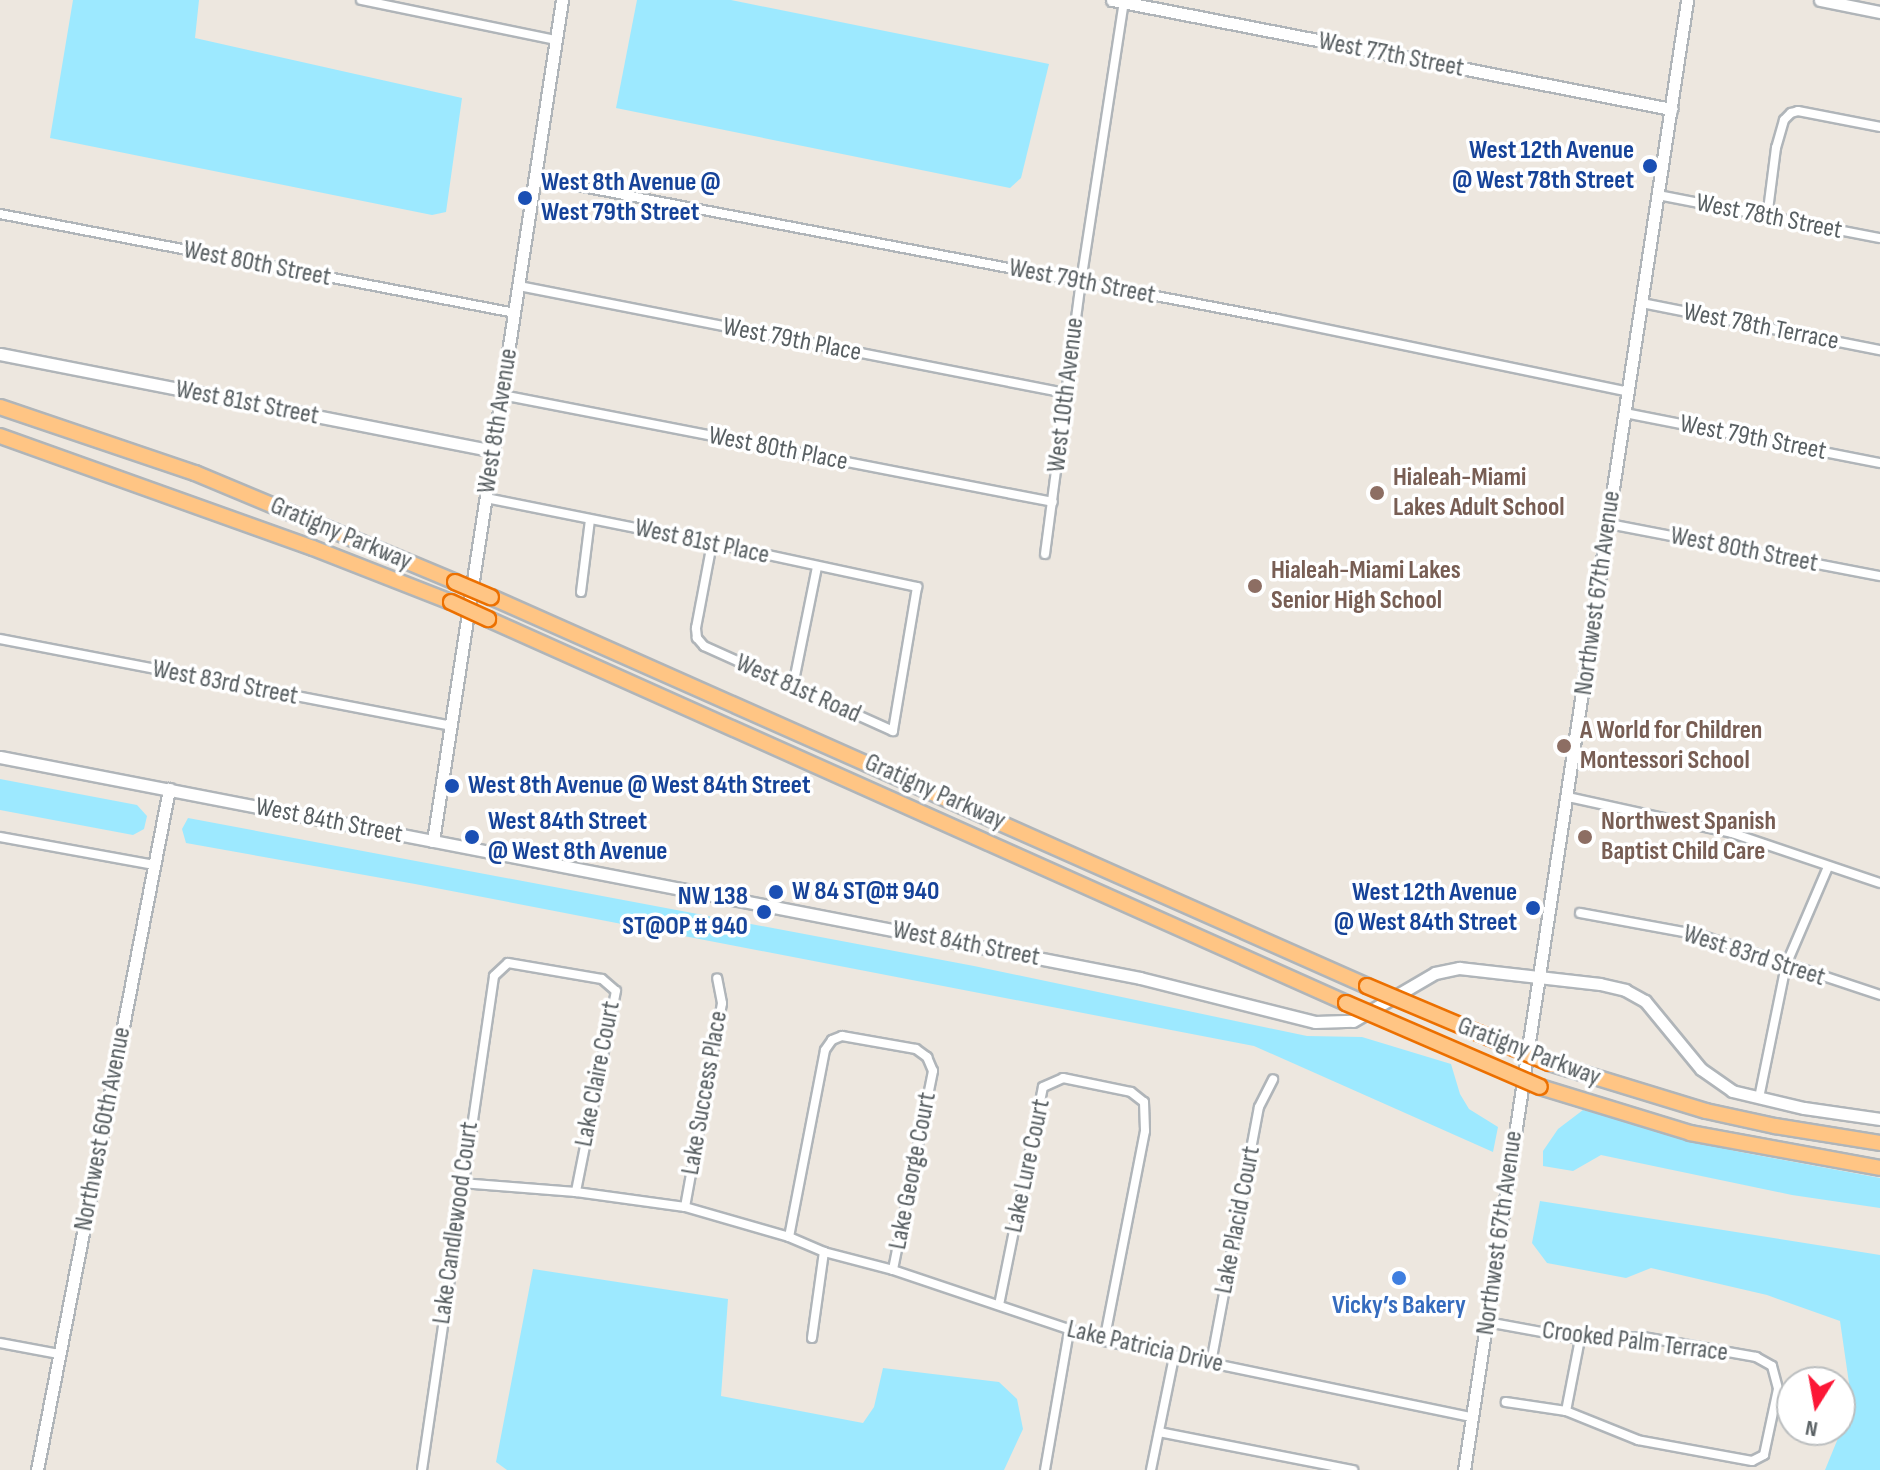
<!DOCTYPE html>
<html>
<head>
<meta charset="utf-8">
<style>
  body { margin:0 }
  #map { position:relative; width:1880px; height:1470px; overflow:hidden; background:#ede7df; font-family:"Sofia Sans Condensed",sans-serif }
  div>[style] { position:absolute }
  .water>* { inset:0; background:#9de9ff }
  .roads { filter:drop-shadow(2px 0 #b0b5b9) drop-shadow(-2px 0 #b0b5b9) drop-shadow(0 2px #b0b5b9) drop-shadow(0 -2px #b0b5b9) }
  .street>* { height:8px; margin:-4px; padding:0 4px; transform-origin:4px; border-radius:4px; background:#fff }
  .secondary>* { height:11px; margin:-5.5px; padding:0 5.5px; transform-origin:5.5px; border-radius:5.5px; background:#fff }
  .highway>* { height:14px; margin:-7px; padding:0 7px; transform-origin:7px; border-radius:7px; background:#ffc584 }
  .bridges { filter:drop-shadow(2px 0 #ec7000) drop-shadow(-2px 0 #ec7000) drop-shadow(0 2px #ec7000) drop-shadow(0 -2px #ec7000) }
  .highway-bridge>* { height:14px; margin:-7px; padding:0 7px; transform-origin:7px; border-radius:7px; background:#ffc584 }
  .dots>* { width:22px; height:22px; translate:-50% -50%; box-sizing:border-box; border:4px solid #fff; border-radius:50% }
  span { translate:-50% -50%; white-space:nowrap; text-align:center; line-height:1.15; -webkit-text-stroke:7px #fff; paint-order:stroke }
  .street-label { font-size:26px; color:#585f62 }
  .transit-label { font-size:26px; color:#164399; font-weight:700 }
  .right { translate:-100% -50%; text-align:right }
  .left { translate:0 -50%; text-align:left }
  .education-label { font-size:26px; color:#785e54; font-weight:700 }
  .shop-label { font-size:26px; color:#366cbe; font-weight:700 }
  .north { position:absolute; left:1776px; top:1366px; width:80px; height:80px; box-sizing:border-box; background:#fff; border:2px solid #bcbfc0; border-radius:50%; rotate:191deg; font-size:22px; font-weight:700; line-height:32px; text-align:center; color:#585f62 }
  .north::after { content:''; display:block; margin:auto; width:28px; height:36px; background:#fc1736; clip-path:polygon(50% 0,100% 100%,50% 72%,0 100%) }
</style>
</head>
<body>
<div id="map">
  <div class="water">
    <i style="clip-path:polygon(73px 0,199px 0,195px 38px,462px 98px,446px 212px,432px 215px,50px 138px)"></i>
    <i style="clip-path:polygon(637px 0,731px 0,1049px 64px,1021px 178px,1010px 188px,616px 108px)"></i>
    <i style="clip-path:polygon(0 779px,137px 805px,147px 816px,144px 829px,133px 835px,0 810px)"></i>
    <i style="clip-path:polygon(188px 818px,974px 966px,1307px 1036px,1362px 1037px,1451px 1064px,1460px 1094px,1469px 1109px,1498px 1127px,1493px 1152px,1254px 1046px,415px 884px,186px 843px,182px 829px)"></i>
    <i style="clip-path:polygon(1583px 1110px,1735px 1151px,1880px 1178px,1880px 1208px,1792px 1195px,1601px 1155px,1573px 1171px,1543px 1166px,1543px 1151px,1558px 1129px)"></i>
    <i style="clip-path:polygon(1540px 1201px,1880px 1255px,1880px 1470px,1825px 1470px,1852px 1404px,1840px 1321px,1767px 1295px,1651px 1268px,1626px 1278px,1547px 1263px,1532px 1243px)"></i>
    <i style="clip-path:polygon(533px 1269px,728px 1299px,721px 1396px,863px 1423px,874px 1407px,883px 1368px,999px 1382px,1017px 1399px,1023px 1429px,1004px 1470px,507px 1470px,496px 1462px)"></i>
  </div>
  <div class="roads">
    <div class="street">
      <i style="left:361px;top:0;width:199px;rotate:11.6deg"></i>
      <i style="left:535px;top:178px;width:755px;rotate:10.76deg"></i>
      <i style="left:1277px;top:319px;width:359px;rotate:11.7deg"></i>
      <i style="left:1658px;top:195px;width:226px;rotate:11deg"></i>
      <i style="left:0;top:214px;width:524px;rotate:10.88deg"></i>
      <i style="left:1767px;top:218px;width:71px;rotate:-82.7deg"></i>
      <i style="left:1776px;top:148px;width:29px;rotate:-74deg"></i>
      <i style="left:1784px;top:120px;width:10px;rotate:-45deg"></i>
      <i style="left:1791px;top:113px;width:7px;rotate:-16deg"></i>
      <i style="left:1798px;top:111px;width:84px;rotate:11deg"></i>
      <i style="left:519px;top:286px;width:556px;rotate:11.09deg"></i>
      <i style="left:1642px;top:303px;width:243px;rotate:11.2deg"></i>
      <i style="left:502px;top:395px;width:561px;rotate:10.99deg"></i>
      <i style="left:1625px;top:413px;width:260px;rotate:11.1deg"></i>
      <i style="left:486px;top:498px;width:230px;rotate:11.3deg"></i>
      <i style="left:712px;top:543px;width:210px;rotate:12.1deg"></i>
      <i style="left:917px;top:587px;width:146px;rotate:99.5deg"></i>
      <i style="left:893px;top:731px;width:207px;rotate:-155.8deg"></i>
      <i style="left:704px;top:646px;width:11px;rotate:-131deg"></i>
      <i style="left:697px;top:638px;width:10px;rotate:-96deg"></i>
      <i style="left:696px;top:628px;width:86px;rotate:-79.3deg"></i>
      <i style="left:1609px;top:524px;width:276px;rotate:10.9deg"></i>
      <i style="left:1045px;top:554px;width:274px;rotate:-82.5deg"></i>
      <i style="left:1081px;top:282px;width:285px;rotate:-81.3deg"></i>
      <i style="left:581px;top:592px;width:73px;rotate:-82.9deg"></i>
      <i style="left:0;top:639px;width:459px;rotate:10.9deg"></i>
      <i style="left:793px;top:686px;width:121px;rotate:-78.6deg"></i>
      <i style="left:1568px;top:797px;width:168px;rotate:12.4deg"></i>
      <i style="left:1732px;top:833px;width:156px;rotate:18.7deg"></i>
      <i style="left:0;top:837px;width:157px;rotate:10.3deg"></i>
      <i style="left:1580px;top:913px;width:122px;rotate:10.4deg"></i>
      <i style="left:1700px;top:935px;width:190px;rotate:18.4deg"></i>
      <i style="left:1759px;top:1098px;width:136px;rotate:-78.5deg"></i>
      <i style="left:1786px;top:965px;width:107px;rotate:-66.8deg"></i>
      <i style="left:461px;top:1183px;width:115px;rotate:4.5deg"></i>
      <i style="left:576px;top:1192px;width:110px;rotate:7.8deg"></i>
      <i style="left:685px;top:1207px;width:108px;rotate:16.1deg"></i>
      <i style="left:789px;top:1237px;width:38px;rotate:23deg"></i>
      <i style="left:824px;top:1252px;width:71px;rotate:14.6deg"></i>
      <i style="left:893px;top:1270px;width:223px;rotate:18.6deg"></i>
      <i style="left:1104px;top:1341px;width:376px;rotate:11.7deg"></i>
      <i style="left:685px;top:1207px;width:207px;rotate:-79.7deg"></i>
      <i style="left:722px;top:1003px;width:25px;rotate:-101deg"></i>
      <i style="left:789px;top:1237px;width:190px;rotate:-79.1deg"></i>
      <i style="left:825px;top:1050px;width:12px;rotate:-55deg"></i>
      <i style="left:832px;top:1040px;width:11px;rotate:-22deg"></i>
      <i style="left:842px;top:1036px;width:75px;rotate:10deg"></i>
      <i style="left:916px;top:1049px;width:14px;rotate:36deg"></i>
      <i style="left:927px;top:1057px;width:15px;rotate:67deg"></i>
      <i style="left:933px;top:1071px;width:203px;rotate:101.4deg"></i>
      <i style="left:999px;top:1305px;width:222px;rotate:-78.6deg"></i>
      <i style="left:1043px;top:1087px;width:22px;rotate:-24deg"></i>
      <i style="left:1063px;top:1078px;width:69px;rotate:11.6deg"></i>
      <i style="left:1131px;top:1092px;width:16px;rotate:38deg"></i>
      <i style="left:1144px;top:1102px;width:29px;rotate:88deg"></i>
      <i style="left:1145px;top:1131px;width:214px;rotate:101deg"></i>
      <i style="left:1487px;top:1322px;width:95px;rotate:10.4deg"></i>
      <i style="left:1580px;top:1339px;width:63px;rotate:-1.8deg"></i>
      <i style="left:1643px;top:1337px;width:115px;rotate:10deg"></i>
      <i style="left:1756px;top:1357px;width:18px;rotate:29deg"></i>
      <i style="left:1772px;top:1366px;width:24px;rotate:75deg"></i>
      <i style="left:1778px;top:1389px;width:67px;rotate:102deg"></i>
      <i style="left:1764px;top:1455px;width:13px;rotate:153deg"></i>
      <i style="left:1752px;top:1461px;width:116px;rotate:-169.6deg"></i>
      <i style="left:1638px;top:1440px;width:78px;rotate:-158.1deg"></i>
      <i style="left:1566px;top:1411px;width:61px;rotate:-171.5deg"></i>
      <i style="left:812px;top:1338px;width:87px;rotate:-82.1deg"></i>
      <i style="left:0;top:1343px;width:60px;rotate:10.6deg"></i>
      <i style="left:1211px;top:1363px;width:260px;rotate:-79.4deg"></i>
      <i style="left:1259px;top:1107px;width:31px;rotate:-63deg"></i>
      <i style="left:1566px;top:1411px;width:73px;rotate:-79deg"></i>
      <i style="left:1159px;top:1432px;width:198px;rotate:11.1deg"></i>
      <i style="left:422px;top:1470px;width:499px;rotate:-81.7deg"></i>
      <i style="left:494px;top:976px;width:19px;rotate:-43deg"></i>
      <i style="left:508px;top:963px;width:95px;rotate:9.7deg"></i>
      <i style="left:602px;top:979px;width:18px;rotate:41deg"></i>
      <i style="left:616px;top:991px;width:205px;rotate:101.3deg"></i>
      <i style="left:1045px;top:1470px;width:141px;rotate:-80.2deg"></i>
      <i style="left:1151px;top:1470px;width:115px;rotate:-78.5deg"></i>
    </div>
    <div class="secondary">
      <i style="left:1112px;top:0;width:570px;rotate:11.03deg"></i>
      <i style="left:1820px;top:0;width:61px;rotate:11.3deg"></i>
      <i style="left:0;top:354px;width:503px;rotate:11.11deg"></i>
      <i style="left:0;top:757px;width:1161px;rotate:10.97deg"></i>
      <i style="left:1140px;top:978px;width:180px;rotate:14.1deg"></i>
      <i style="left:1315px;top:1022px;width:38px;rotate:-2deg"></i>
      <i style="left:1353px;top:1021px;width:95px;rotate:-30.3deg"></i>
      <i style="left:1435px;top:973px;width:25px;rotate:-12deg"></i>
      <i style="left:1459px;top:968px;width:142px;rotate:6.5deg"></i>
      <i style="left:1600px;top:984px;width:26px;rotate:13deg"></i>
      <i style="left:1625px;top:990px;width:23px;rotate:29deg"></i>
      <i style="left:1645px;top:1001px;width:88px;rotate:50.5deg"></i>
      <i style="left:1701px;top:1069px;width:38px;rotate:35deg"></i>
      <i style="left:1732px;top:1091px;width:74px;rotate:13.3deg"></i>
      <i style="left:1804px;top:1108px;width:77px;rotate:8.2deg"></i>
      <i style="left:433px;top:841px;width:851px;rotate:-81.28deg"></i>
      <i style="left:37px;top:1470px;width:694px;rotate:-79.03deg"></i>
      <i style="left:1464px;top:1470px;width:1487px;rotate:-81.37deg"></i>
    </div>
    <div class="highway">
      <i style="left:0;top:407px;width:206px;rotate:18.7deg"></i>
      <i style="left:195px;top:473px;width:282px;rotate:22.7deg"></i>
      <i style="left:0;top:436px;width:332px;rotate:19.7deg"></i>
      <i style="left:313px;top:548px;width:148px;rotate:21.4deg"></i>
      <i style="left:491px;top:597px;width:958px;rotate:23.94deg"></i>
      <i style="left:488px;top:619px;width:940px;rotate:24.11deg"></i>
      <i style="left:1549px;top:1063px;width:164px;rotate:17deg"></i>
      <i style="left:1706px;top:1111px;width:71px;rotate:12.3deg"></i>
      <i style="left:1775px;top:1126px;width:106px;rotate:9.2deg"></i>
      <i style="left:1540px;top:1087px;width:157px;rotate:17deg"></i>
      <i style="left:1690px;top:1133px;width:193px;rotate:10.4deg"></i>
    </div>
  </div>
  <div class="bridges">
    <div class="highway-bridge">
      <i style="left:455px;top:582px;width:39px;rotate:23deg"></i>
      <i style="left:451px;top:602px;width:41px;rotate:24.7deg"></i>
      <i style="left:1367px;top:986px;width:198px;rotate:22.9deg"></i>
      <i style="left:1346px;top:1003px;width:211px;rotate:23.4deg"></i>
    </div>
  </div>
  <div class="dots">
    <i style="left:1650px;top:166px;background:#1a4fb4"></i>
    <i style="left:525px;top:198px;background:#1a4fb4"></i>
    <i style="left:1377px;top:493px;background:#8d6e63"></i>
    <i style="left:1255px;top:586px;background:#8d6e63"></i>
    <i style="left:1564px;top:746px;background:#8d6e63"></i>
    <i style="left:452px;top:786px;background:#1a4fb4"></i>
    <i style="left:472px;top:837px;background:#1a4fb4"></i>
    <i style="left:1585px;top:837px;background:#8d6e63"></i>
    <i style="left:776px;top:892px;background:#1a4fb4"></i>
    <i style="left:1533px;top:908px;background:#1a4fb4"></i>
    <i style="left:764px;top:912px;background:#1a4fb4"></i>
    <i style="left:1399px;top:1278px;background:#3f7fe0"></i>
  </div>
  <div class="street-label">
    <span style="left:1391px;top:55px;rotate:11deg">West 77th Street</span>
    <span style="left:1769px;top:217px;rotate:11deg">West 78th Street</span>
    <span style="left:257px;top:264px;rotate:11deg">West 80th Street</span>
    <span style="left:1082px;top:282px;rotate:11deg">West 79th Street</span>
    <span style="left:1761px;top:327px;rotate:11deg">West 78th Terrace</span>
    <span style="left:792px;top:340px;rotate:11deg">West 79th Place</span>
    <span style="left:1066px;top:395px;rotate:-83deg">West 10th Avenue</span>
    <span style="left:247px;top:403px;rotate:11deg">West 81st Street</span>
    <span style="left:498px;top:421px;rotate:-81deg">West 8th Avenue</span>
    <span style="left:1753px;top:438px;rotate:11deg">West 79th Street</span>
    <span style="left:778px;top:449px;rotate:11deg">West 80th Place</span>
    <span style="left:341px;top:534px;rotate:23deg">Gratigny Parkway</span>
    <span style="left:702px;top:542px;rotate:12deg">West 81st Place</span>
    <span style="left:1744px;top:550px;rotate:11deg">West 80th Street</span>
    <span style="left:1598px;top:593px;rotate:-82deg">Northwest 67th Avenue</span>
    <span style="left:225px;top:683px;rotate:11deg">West 83rd Street</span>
    <span style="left:798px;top:689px;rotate:24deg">West 81st Road</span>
    <span style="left:935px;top:792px;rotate:24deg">Gratigny Parkway</span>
    <span style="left:329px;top:821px;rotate:11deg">West 84th Street</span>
    <span style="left:966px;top:944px;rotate:11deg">West 84th Street</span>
    <span style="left:1754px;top:956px;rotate:18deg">West 83rd Street</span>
    <span style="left:1529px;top:1052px;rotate:21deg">Gratigny Parkway</span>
    <span style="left:598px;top:1074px;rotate:-79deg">Lake Claire Court</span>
    <span style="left:705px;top:1093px;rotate:-80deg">Lake Success Place</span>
    <span style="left:103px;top:1129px;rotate:-79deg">Northwest 60th Avenue</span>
    <span style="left:1028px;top:1166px;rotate:-78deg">Lake Lure Court</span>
    <span style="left:913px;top:1171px;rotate:-79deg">Lake George Court</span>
    <span style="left:1238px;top:1220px;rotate:-79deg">Lake Placid Court</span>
    <span style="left:456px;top:1223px;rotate:-82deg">Lake Candlewood Court</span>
    <span style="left:1500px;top:1233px;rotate:-82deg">Northwest 67th Avenue</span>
    <span style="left:1635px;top:1342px;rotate:7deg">Crooked Palm Terrace</span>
    <span style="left:1145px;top:1347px;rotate:13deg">Lake Patricia Drive</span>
  </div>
  <div class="transit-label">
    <span class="right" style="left:1634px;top:166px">West 12th Avenue<br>@ West 78th Street</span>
    <span class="left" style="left:541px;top:198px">West 8th Avenue @<br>West 79th Street</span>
    <span class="left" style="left:468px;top:786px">West 8th Avenue @ West 84th Street</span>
    <span class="left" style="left:488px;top:837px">West 84th Street<br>@ West 8th Avenue</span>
    <span class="left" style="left:792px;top:892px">W 84 ST@# 940</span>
    <span class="right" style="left:1517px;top:908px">West 12th Avenue<br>@ West 84th Street</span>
    <span class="right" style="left:748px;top:912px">NW 138<br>ST@OP # 940</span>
  </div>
  <div class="education-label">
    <span class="left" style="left:1393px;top:493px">Hialeah-Miami<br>Lakes Adult School</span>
    <span class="left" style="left:1271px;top:586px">Hialeah-Miami Lakes<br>Senior High School</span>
    <span class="left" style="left:1580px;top:746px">A World for Children<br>Montessori School</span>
    <span class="left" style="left:1601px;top:837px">Northwest Spanish<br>Baptist Child Care</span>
  </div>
  <div class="shop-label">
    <span style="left:1399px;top:1306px">Vicky’s Bakery</span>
  </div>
  <div class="north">N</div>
</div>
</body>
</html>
